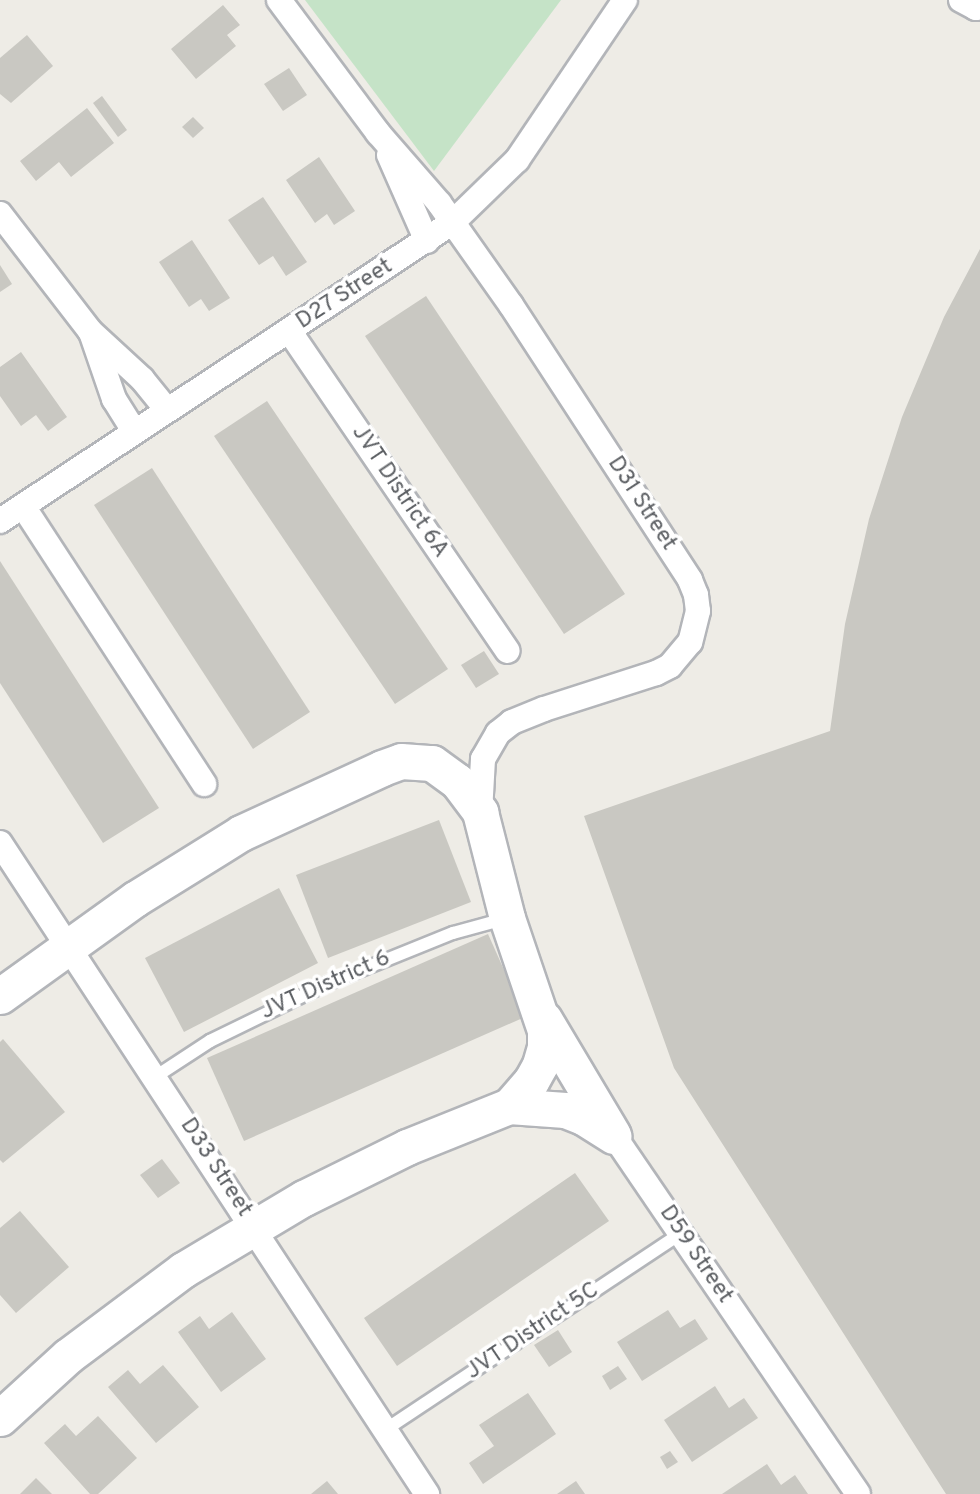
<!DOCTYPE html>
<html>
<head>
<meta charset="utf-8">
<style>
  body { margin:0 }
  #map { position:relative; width:980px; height:1494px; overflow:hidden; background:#eeece6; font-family:Overpass,sans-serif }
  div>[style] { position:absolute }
  .green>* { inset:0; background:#c5e3c7 }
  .building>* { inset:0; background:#c9c8c2 }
  .roads { filter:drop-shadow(2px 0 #b3b5b9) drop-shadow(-2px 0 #b3b5b9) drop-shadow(0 2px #b3b5b9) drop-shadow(0 -2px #b3b5b9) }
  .lane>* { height:12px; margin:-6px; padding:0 6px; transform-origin:6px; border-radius:6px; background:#fff }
  .street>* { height:24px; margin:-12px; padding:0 12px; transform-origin:12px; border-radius:12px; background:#fff }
  .secondary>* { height:35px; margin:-17.5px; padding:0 17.5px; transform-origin:17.5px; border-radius:17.5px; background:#fff }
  span { translate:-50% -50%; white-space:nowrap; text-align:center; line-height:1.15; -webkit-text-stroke:7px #fff; paint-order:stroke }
  .street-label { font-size:23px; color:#5d6064 }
</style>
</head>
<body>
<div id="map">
  <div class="green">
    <i style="clip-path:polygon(305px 0,561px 0,434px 171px)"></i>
  </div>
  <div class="building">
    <i style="clip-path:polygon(223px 5px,240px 25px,227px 35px,236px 46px,196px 79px,171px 49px)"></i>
    <i style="clip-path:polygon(27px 35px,53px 66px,11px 103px,0 94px,0 58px)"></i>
    <i style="clip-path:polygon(289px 68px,307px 95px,283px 111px,264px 84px)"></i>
    <i style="clip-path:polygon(102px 96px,127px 130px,118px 137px,93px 103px)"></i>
    <i style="clip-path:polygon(87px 108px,114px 143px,71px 177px,59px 162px,36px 181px,20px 161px)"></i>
    <i style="clip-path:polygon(193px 117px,204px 128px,193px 138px,182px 127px)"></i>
    <i style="clip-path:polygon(319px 157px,355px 211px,334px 225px,327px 214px,315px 223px,286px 180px)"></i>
    <i style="clip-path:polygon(263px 197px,307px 262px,286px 276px,273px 256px,259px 265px,228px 220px)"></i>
    <i style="clip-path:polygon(192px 240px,230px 298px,209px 311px,201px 299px,189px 307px,159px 262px)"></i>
    <i style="clip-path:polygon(980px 249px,980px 1494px,946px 1494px,674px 1068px,584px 816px,830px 731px,845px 624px,869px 519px,902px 417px,944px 317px)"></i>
    <i style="clip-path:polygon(0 265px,12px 284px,0 292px)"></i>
    <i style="clip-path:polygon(426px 296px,625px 594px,564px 634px,365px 336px)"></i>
    <i style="clip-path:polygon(21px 352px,67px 417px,48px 431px,36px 415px,21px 426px,0 396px,0 367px)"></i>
    <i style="clip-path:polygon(267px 401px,448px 669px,395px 704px,214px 436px)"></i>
    <i style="clip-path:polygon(152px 468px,310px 712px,253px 749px,94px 505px)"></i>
    <i style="clip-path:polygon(0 561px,159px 808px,103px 843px,0 683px)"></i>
    <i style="clip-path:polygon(484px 651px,499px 674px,476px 688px,461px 665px)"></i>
    <i style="clip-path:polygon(439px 820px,471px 902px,328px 958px,296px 875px)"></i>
    <i style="clip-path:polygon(279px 888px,318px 963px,184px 1032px,145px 958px)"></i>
    <i style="clip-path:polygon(488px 934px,525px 1017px,244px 1141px,207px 1058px)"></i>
    <i style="clip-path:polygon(3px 1039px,65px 1112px,3px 1163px,0 1160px,0 1042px)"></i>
    <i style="clip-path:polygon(162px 1159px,180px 1183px,158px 1198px,140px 1175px)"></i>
    <i style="clip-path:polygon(575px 1173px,609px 1221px,397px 1366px,364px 1318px)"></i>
    <i style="clip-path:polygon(20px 1211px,69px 1267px,16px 1313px,0 1295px,0 1228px)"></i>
    <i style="clip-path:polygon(668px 1310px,680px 1328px,695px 1319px,708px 1339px,642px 1381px,617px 1342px)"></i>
    <i style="clip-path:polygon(232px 1312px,266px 1359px,221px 1392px,178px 1332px,200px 1316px,209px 1329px)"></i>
    <i style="clip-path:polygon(558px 1330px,572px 1352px,549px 1367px,534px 1345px)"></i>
    <i style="clip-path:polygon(163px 1365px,199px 1407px,156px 1443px,108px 1387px,128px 1370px,140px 1384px)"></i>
    <i style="clip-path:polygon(618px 1366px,627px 1379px,610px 1390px,602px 1376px)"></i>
    <i style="clip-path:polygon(715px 1386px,729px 1408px,744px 1398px,758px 1418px,692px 1462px,664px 1420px)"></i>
    <i style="clip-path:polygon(528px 1393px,556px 1434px,483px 1484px,469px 1463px,494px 1446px,479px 1425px)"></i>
    <i style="clip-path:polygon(98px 1416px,137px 1458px,98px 1494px,90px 1494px,44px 1443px,65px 1424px,76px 1436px)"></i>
    <i style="clip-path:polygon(670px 1451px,678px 1462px,667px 1469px,660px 1457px)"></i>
    <i style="clip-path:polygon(767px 1464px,781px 1485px,795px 1475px,808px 1494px,722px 1494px)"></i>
    <i style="clip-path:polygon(36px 1478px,52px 1494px,20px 1494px)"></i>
    <i style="clip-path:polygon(327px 1481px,338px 1494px,311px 1494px)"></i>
    <i style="clip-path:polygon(576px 1481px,585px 1494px,557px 1494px)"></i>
  </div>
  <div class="roads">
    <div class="lane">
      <i style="left:155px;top:1077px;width:66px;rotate:-33.2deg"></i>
      <i style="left:210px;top:1041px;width:132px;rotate:-26deg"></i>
      <i style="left:329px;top:983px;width:134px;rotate:-22deg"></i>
      <i style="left:453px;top:933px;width:53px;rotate:-15.4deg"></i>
      <i style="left:385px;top:1430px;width:354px;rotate:-33.6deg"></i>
    </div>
    <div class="street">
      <i style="left:279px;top:0;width:166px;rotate:53.3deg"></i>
      <i style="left:378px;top:133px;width:93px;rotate:48.9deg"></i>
      <i style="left:439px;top:203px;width:125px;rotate:54.8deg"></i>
      <i style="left:511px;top:305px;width:328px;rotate:56.9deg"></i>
      <i style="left:690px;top:580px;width:16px;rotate:68deg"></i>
      <i style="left:696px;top:595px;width:16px;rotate:83deg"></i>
      <i style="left:698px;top:611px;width:32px;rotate:104deg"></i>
      <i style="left:690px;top:642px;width:31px;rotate:130deg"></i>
      <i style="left:670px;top:666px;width:16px;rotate:153deg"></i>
      <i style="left:656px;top:673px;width:118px;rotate:162.2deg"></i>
      <i style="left:544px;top:709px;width:35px;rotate:158deg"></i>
      <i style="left:512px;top:722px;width:18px;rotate:142deg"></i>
      <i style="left:498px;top:733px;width:30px;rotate:120deg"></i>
      <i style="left:483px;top:759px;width:53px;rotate:93.2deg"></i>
      <i style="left:961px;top:0;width:17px;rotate:28deg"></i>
      <i style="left:976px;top:8px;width:4px;rotate:-27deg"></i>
      <i style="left:389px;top:155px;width:94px;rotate:66.2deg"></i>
      <i style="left:0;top:214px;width:148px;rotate:52.4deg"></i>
      <i style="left:90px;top:331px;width:71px;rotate:42.7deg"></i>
      <i style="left:142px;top:379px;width:38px;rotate:51deg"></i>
      <i style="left:290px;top:332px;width:386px;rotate:55.7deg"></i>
      <i style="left:92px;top:335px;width:68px;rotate:71deg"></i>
      <i style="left:114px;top:399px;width:38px;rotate:58deg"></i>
      <i style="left:23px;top:506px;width:332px;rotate:56.9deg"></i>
      <i style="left:0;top:521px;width:543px;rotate:-33.43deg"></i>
      <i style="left:453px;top:222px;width:89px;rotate:-44.1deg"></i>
      <i style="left:517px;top:160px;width:193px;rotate:-56deg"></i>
      <i style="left:0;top:843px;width:779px;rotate:56.74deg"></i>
      <i style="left:614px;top:1136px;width:433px;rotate:55.7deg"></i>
    </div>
    <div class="secondary">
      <i style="left:0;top:996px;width:166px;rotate:-35.7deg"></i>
      <i style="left:135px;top:899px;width:125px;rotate:-31.9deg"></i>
      <i style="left:241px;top:833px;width:155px;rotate:-24.7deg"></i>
      <i style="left:382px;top:768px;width:20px;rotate:-20deg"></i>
      <i style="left:401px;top:761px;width:31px;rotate:4deg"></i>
      <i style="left:432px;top:763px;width:31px;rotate:36deg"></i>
      <i style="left:457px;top:781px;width:39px;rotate:53deg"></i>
      <i style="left:480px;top:812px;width:109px;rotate:75.7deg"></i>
      <i style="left:507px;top:918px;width:118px;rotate:71.3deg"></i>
      <i style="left:545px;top:1030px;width:17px;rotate:90deg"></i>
      <i style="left:545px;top:1047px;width:19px;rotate:106deg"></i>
      <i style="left:540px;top:1065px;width:18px;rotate:119deg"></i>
      <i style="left:531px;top:1081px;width:33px;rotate:131deg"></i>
      <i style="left:544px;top:1019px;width:133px;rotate:59.2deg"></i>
      <i style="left:0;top:1418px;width:92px;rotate:-42.4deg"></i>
      <i style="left:68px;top:1356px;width:144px;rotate:-36.8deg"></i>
      <i style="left:183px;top:1270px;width:141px;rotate:-30.8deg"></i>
      <i style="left:304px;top:1198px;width:115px;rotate:-26.3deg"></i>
      <i style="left:407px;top:1147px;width:110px;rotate:-21.9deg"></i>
      <i style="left:509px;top:1106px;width:56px;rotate:4.1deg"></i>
      <i style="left:565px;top:1110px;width:19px;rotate:21deg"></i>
      <i style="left:583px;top:1117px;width:36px;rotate:32deg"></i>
    </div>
  </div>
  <div class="street-label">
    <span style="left:345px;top:295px;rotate:-33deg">D27 Street</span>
    <span style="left:399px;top:492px;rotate:56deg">JVT District 6A</span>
    <span style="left:641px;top:504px;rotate:57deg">D31 Street</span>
    <span style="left:326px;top:986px;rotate:-24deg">JVT District 6</span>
    <span style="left:215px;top:1168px;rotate:57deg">D33 Street</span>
    <span style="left:695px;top:1255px;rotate:56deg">D59 Street</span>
    <span style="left:533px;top:1332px;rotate:-34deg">JVT District 5C</span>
  </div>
</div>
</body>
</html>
